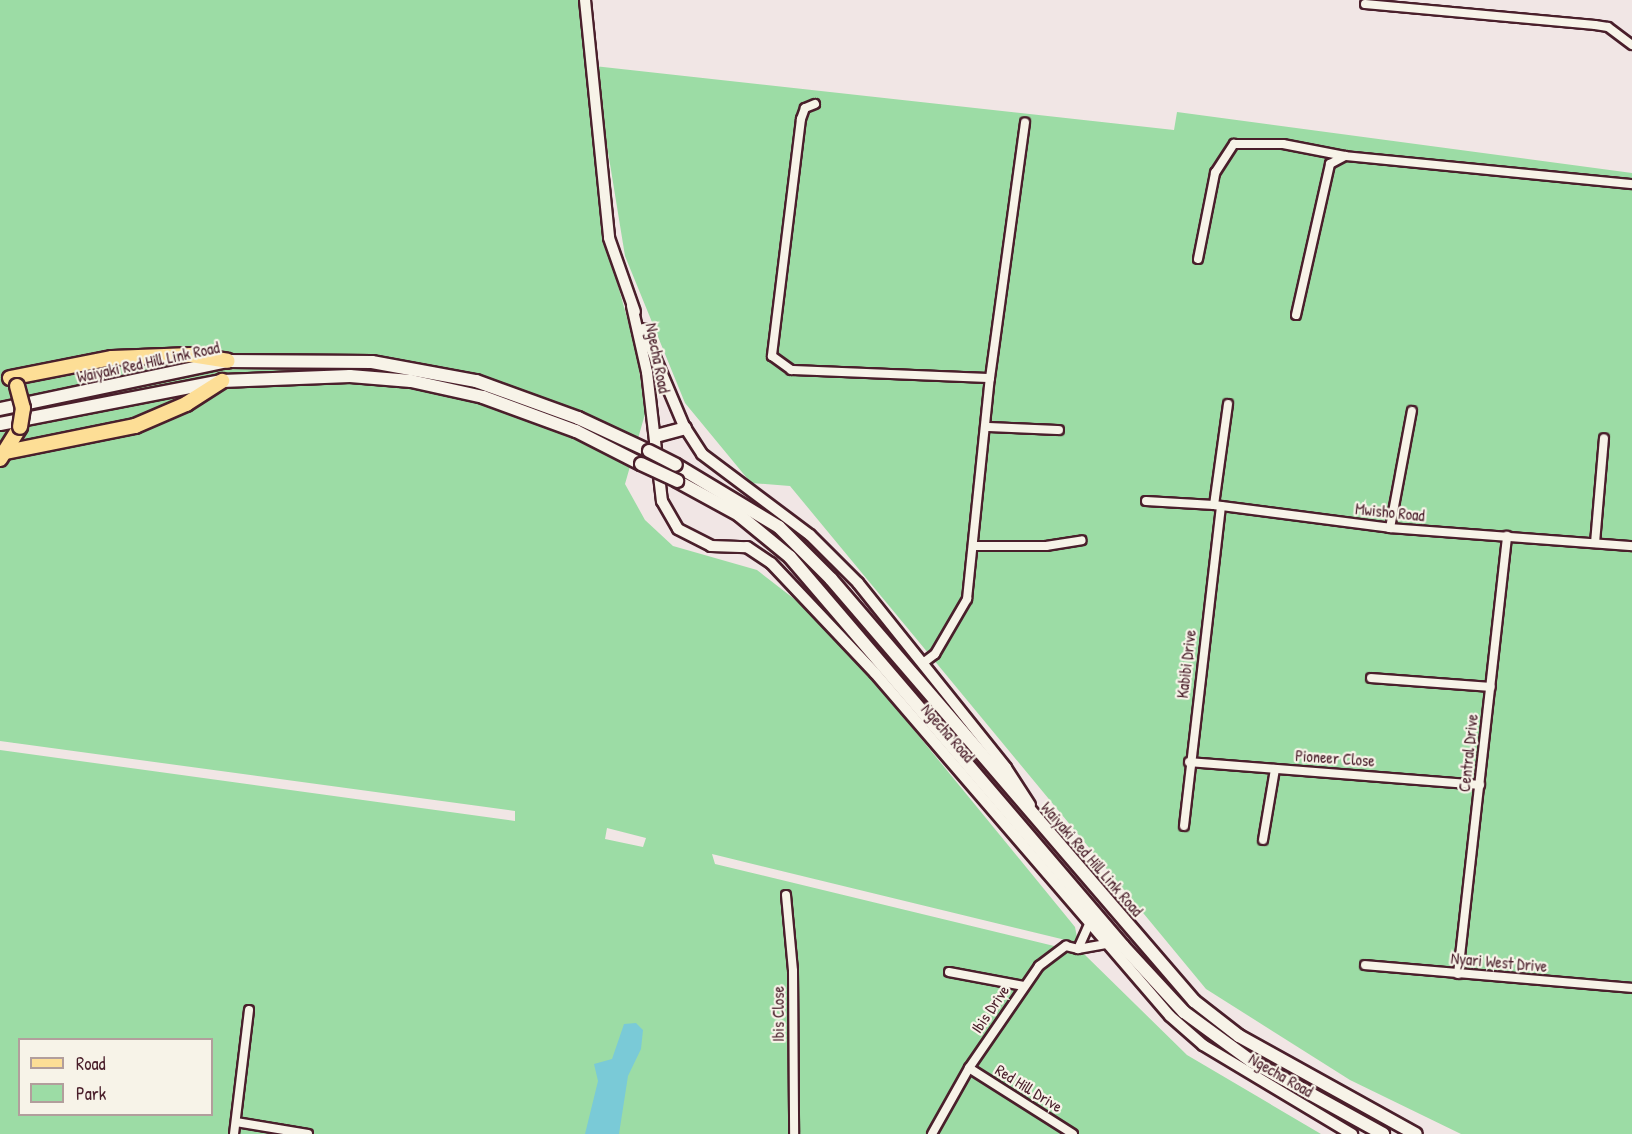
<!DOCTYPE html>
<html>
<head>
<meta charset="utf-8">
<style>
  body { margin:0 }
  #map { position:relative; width:1632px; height:1134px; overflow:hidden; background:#f1e6e5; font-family:"Patrick Hand",sans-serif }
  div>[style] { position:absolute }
  .green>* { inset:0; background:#9cdca5 }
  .water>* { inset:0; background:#7acad7 }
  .roads { filter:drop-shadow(2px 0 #4a1f2b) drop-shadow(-2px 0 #4a1f2b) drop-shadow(0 2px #4a1f2b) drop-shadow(0 -2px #4a1f2b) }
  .minor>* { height:8px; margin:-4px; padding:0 4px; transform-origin:4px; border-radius:4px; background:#f7f3e8 }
  .tertiary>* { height:10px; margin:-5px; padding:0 5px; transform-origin:5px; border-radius:5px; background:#f7f3e8 }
  .secondary>* { height:12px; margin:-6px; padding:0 6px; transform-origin:6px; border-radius:6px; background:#f7f3e8 }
  .primary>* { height:14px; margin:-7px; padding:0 7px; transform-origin:7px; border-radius:7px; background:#fdde96 }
  .bridges { filter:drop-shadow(2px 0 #4a1f2b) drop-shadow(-2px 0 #4a1f2b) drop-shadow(0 2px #4a1f2b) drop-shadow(0 -2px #4a1f2b) }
  .secondary-bridge>* { height:12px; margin:-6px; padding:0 6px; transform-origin:6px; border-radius:6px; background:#f7f3e8 }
  .primary-bridge>* { height:14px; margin:-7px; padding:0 7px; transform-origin:7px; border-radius:7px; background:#fdde96 }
  span { translate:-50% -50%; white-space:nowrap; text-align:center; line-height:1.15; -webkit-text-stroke:4.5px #f7f3e8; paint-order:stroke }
  .street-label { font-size:16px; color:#4a1f2b }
  .legend { position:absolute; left:18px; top:1038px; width:195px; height:78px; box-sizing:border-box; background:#f7f3e8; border:2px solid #b29e9c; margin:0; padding:8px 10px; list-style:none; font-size:18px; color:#4a1f2b }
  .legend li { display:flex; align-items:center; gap:12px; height:30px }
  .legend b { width:30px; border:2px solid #b29e9c }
</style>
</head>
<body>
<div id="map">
  <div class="green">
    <i style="clip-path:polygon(evenodd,0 0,583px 0,604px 236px,637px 353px,645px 414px,625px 484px,645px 520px,673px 546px,757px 570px,806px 608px,851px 653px,1075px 927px,1078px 943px,712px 854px,715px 864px,1083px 953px,1187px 1055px,1321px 1134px,0 1134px,0 750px,515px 821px,515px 811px,0 741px,0 0,607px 828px,646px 838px,643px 847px,605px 839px,607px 828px,0 0,20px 1040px,212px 1040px,212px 1114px,20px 1114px,20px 1040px)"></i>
    <i style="clip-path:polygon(594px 66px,1174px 130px,1177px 112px,1632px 173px,1632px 1134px,1461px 1134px,1350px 1080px,1206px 989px,790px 486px,751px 483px,685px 403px,625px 256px)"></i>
  </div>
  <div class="water">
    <i style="clip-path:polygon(636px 1023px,643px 1030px,641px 1049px,628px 1076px,619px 1134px,585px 1134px,598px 1081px,594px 1064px,612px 1059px,624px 1024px)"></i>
  </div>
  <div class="roads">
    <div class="minor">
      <i style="left:1365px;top:4px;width:231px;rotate:5.2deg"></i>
      <i style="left:1595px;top:25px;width:13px;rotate:9deg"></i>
      <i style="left:1608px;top:27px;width:30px;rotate:37deg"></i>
      <i style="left:815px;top:104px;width:11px;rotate:158deg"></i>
      <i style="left:805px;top:108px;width:12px;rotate:110deg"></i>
      <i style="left:801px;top:119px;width:239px;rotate:97deg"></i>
      <i style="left:772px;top:356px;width:24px;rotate:36deg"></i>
      <i style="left:791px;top:370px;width:199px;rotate:2.3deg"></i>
      <i style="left:1198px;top:259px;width:88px;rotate:-78.8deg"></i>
      <i style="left:1215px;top:173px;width:35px;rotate:-57deg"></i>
      <i style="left:1234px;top:144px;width:49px"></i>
      <i style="left:1283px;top:144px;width:63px;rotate:11deg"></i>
      <i style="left:1296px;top:315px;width:155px;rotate:-77.3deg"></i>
      <i style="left:1330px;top:164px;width:17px;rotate:-28deg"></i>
      <i style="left:1345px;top:156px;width:288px;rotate:5.6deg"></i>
      <i style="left:987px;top:427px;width:72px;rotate:2.4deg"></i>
      <i style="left:1146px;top:501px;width:68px;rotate:3.4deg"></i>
      <i style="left:1214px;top:505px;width:177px;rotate:7.4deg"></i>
      <i style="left:1390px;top:528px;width:243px;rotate:4.3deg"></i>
      <i style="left:1214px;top:505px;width:102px;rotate:-82.1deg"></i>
      <i style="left:1390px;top:528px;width:119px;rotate:-79.4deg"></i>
      <i style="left:1595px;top:543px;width:105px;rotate:-85.1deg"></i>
      <i style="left:973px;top:546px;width:73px"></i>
      <i style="left:1046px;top:546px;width:36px;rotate:-9deg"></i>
      <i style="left:923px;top:663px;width:15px;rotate:-37deg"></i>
      <i style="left:935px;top:654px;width:64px;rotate:-59.8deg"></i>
      <i style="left:967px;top:599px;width:222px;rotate:-84.1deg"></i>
      <i style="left:990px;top:378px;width:258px;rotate:-82.2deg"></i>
      <i style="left:1371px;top:678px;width:120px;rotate:4.3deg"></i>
      <i style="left:1189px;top:762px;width:292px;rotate:4.5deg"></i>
      <i style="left:1184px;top:826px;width:322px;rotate:-83.4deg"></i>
      <i style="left:1263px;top:840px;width:72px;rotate:-80.4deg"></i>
      <i style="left:786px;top:895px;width:76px;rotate:84.7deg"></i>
      <i style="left:793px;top:971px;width:163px;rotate:89.6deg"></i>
      <i style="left:1078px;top:949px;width:27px;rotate:-10deg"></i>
      <i style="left:1365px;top:965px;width:268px;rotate:4.9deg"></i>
      <i style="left:949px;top:972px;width:76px;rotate:10.6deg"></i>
      <i style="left:1458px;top:974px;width:441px;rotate:-83.6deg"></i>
      <i style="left:969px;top:1068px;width:123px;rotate:32.4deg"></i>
      <i style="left:236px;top:1122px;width:73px;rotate:9.5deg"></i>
      <i style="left:234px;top:1134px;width:125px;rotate:-83.1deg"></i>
      <i style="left:932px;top:1134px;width:76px;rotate:-60.7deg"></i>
      <i style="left:969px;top:1068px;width:124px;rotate:-55.5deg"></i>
      <i style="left:1039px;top:966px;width:34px;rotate:-37deg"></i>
      <i style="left:1066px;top:946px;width:12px;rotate:14deg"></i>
      <i style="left:1078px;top:949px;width:27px;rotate:-66deg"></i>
    </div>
    <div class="tertiary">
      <i style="left:585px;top:0;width:239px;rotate:84.2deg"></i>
      <i style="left:609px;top:238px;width:78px;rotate:70.6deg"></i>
      <i style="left:632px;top:306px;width:68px;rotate:77.2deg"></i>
      <i style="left:647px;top:372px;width:130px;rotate:83.4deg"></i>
      <i style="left:662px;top:501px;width:32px;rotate:60deg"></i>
      <i style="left:678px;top:529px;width:37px;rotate:27deg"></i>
      <i style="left:711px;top:546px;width:36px;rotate:2deg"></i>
      <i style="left:747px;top:547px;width:29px;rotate:34deg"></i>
      <i style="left:771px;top:563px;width:151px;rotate:46.6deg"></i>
      <i style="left:875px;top:673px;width:452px;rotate:49.3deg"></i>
      <i style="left:1170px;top:1016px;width:44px;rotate:41.3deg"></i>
      <i style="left:1203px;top:1045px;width:174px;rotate:30.9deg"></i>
      <i style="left:643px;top:329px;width:105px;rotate:67.1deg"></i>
      <i style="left:684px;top:426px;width:33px;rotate:57deg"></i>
      <i style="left:702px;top:454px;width:135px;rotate:36.9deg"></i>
      <i style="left:810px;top:535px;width:68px;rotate:45deg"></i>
      <i style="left:858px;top:583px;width:237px;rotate:51.3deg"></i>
      <i style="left:1006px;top:768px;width:44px;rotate:57deg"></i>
    </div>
    <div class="secondary">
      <i style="left:0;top:409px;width:233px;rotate:-11.9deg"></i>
      <i style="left:228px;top:361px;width:144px;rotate:0.4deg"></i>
      <i style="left:372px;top:362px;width:106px;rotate:10.4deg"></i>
      <i style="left:476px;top:381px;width:109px;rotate:19.9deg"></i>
      <i style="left:578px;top:418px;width:78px;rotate:24.9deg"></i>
      <i style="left:0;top:424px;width:226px;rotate:-11deg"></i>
      <i style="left:222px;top:381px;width:128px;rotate:-2.2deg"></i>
      <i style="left:350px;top:376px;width:61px;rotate:4.7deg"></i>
      <i style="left:411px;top:381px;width:74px;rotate:12.5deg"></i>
      <i style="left:483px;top:397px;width:99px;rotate:20.1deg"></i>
      <i style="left:576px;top:431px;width:73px;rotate:26.9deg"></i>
      <i style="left:656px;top:436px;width:30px;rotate:-15deg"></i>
      <i style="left:676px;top:465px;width:120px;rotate:31deg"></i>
      <i style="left:779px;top:527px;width:74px;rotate:45deg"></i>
      <i style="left:831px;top:579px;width:557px;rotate:49.3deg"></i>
      <i style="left:1194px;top:1001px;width:57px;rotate:37.9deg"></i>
      <i style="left:1239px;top:1036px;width:202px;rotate:29deg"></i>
      <i style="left:677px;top:481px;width:71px;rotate:28.7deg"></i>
      <i style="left:739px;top:515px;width:66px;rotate:39.5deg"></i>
      <i style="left:790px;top:557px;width:512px;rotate:49.44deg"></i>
      <i style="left:1123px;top:946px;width:90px;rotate:47.3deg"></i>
      <i style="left:1184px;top:1012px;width:83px;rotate:36.2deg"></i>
      <i style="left:1251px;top:1061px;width:151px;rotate:28.9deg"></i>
    </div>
    <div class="primary">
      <i style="left:10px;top:378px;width:104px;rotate:-11.1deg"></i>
      <i style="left:112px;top:358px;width:79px;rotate:-2.2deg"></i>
      <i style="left:191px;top:355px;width:37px;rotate:9deg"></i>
      <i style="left:6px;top:452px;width:132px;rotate:-11.4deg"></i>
      <i style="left:135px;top:426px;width:56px;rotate:-23.3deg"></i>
      <i style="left:186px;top:404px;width:43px;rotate:-32.6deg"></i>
      <i style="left:0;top:459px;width:38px;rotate:-58deg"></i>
    </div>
  </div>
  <div class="bridges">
    <div class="secondary-bridge">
      <i style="left:649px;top:451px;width:30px;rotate:27deg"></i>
      <i style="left:641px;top:464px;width:40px;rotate:25deg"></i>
    </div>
    <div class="primary-bridge">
      <i style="left:17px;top:386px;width:23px;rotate:75deg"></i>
      <i style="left:23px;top:408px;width:19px;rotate:99deg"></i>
    </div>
  </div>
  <div class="street-label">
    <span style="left:658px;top:358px;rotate:79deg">Ngecha Road</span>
    <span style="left:148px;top:362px;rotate:-12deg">Waiyaki Red Hill Link Road</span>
    <span style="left:1390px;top:512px;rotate:6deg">Mwisho Road</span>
    <span style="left:1186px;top:664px;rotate:-83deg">Kabibi Drive</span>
    <span style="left:948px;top:733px;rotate:49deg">Ngecha Road</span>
    <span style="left:1468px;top:753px;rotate:-84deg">Central Drive</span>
    <span style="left:1335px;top:758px;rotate:4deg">Pioneer Close</span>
    <span style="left:1092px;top:859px;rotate:49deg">Waiyaki Red Hill Link Road</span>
    <span style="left:1499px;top:962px;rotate:5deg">Nyari West Drive</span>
    <span style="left:990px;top:1009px;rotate:-56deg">Ibis Drive</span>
    <span style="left:778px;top:1014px;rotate:-90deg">Ibis Close</span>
    <span style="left:1281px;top:1075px;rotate:30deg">Ngecha Road</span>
    <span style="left:1029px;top:1088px;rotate:32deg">Red Hill Drive</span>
  </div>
  <ul class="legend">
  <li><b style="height:8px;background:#fdde96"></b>Road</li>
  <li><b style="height:16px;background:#9cdca5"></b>Park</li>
  </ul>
</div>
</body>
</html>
